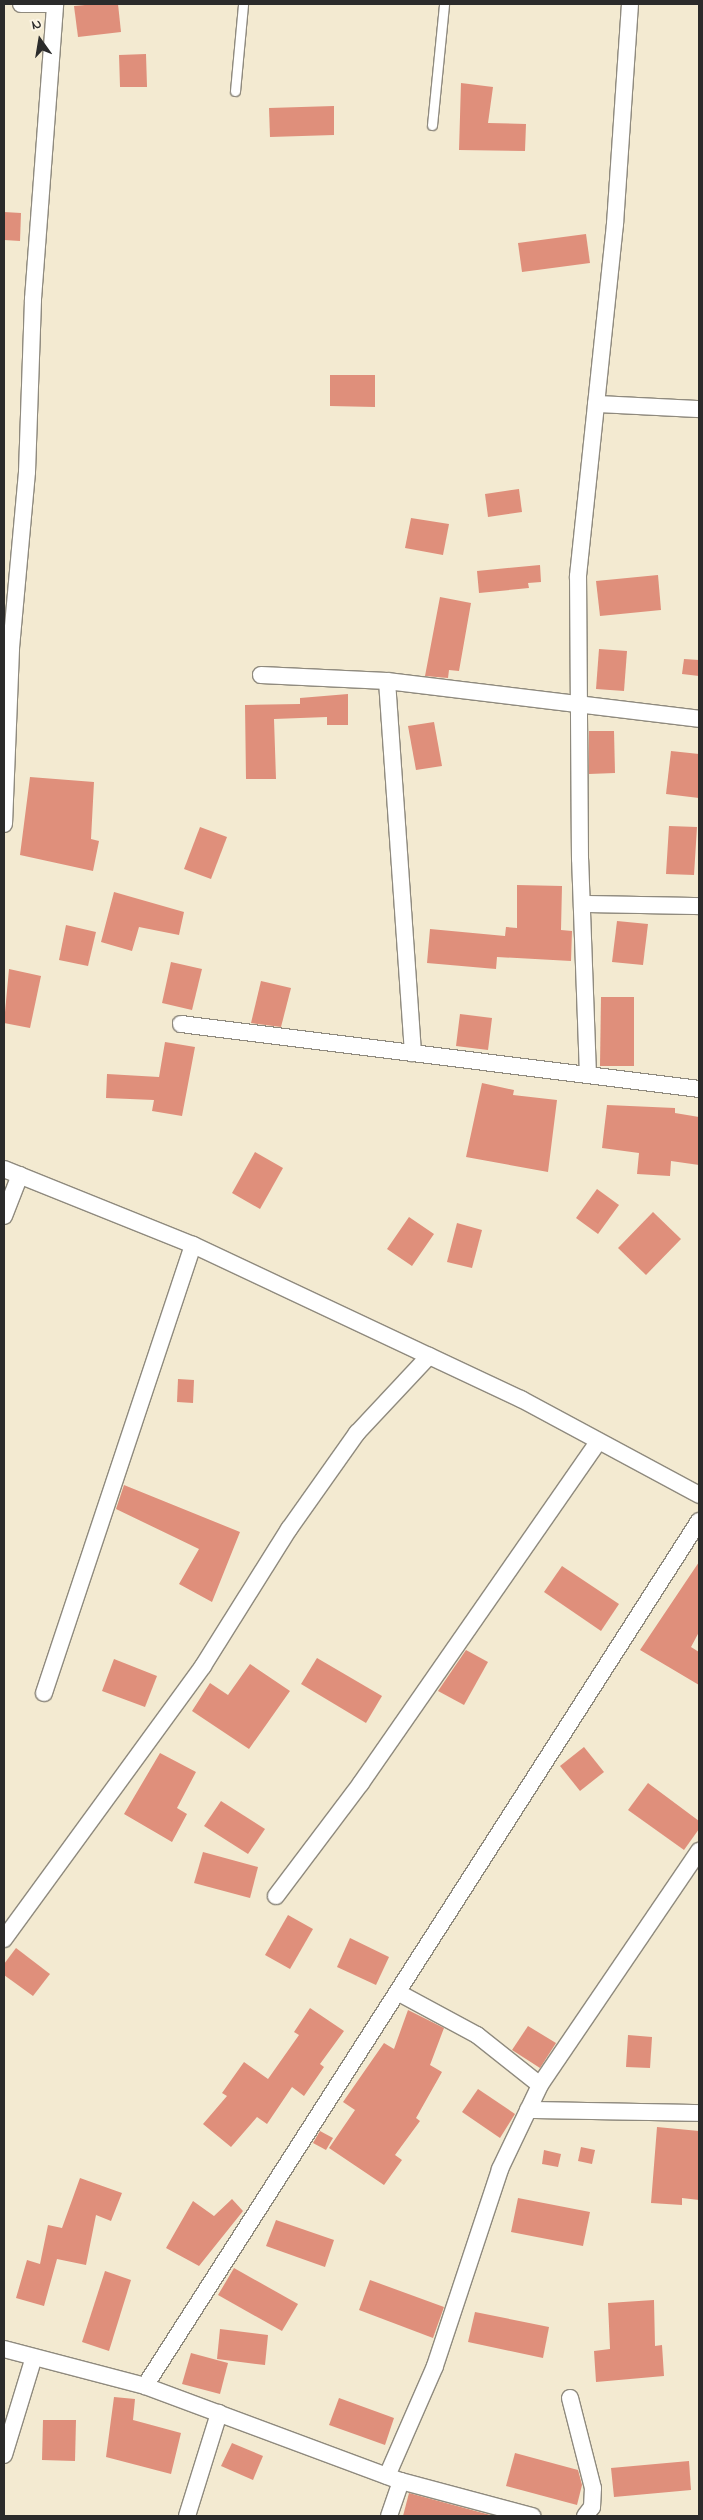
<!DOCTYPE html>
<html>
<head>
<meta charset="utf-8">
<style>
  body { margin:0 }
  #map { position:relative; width:703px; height:2520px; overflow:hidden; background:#f3ead1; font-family:"Indie Flower",sans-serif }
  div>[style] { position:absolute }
  .building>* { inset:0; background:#df8f7b }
  .roads { filter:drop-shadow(1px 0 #8f8a7e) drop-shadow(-1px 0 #8f8a7e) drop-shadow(0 1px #8f8a7e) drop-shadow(0 -1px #8f8a7e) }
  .lane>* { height:9px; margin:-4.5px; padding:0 4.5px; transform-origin:4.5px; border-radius:4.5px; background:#fff }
  .street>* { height:16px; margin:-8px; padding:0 8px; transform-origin:8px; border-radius:8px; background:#fff }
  span { translate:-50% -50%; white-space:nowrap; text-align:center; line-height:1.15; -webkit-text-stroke:4px #fcf5e5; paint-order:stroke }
  .frame { position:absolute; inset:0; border:5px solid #2b2b2b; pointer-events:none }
  .north { position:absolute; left:15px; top:15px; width:50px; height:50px; -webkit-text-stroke:4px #fcf5e5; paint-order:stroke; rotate:347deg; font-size:14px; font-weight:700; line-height:20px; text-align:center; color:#2b2b2b }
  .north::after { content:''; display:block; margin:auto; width:18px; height:22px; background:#2b2b2b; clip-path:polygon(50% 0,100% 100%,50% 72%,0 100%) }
</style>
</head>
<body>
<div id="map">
  <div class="building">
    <i style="clip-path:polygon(96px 4px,118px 4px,121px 32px,78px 37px,74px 6px)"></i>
    <i style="clip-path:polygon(146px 54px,147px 87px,120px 87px,119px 55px)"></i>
    <i style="clip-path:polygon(461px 83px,493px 87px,488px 123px,526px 124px,525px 151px,459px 150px)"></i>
    <i style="clip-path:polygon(334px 106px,334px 135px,270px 137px,269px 108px)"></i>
    <i style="clip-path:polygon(4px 212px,21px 213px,20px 241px,4px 240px)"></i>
    <i style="clip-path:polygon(586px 234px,590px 263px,522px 272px,518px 243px)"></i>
    <i style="clip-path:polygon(330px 375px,375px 375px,375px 407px,330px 406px)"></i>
    <i style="clip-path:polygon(519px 489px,522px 512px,488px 517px,485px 494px)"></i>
    <i style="clip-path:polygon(411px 518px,449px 524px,443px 555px,405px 548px)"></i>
    <i style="clip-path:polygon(540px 565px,541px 582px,528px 583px,529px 588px,479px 593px,477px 571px)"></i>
    <i style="clip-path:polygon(658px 575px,661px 610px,600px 616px,596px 581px)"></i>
    <i style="clip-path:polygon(440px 597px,471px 603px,459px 671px,449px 670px,448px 678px,425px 676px)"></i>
    <i style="clip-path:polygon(599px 649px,627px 651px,624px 691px,596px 689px)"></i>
    <i style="clip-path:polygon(684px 659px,699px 660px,699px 676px,682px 674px)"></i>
    <i style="clip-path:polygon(348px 694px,348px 725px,327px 725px,327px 717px,274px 719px,276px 779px,246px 779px,245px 705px,300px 704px,300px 698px)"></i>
    <i style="clip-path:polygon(434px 722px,442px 766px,416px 770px,408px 726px)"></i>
    <i style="clip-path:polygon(589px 731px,614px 731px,615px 773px,589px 774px)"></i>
    <i style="clip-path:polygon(671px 751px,699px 754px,699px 798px,666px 794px)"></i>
    <i style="clip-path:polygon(30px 777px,94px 782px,91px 839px,99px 841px,93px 871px,20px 855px)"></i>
    <i style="clip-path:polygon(669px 826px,697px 827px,694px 875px,666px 874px)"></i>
    <i style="clip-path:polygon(200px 827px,227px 837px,211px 879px,184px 869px)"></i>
    <i style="clip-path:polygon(517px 885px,562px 886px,561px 930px,572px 931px,571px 961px,497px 957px,496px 969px,427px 963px,430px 929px,505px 936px,506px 927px,517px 928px)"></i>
    <i style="clip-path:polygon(114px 892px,184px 912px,179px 935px,139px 927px,132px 951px,101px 942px)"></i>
    <i style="clip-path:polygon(617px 921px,648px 924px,643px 965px,612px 962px)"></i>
    <i style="clip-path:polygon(66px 925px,96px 932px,88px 966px,59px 960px)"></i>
    <i style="clip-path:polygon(171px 962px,202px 969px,192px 1010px,162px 1003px)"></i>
    <i style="clip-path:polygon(9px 969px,41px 976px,30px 1028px,4px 1023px)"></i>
    <i style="clip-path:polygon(261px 981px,291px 988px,281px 1027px,251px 1023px)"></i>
    <i style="clip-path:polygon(601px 997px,634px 997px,634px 1066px,600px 1066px)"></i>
    <i style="clip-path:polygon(460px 1014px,492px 1018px,488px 1050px,456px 1046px)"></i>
    <i style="clip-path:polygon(165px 1042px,195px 1047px,182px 1116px,152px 1111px,154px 1100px,106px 1098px,107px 1074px,159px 1077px)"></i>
    <i style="clip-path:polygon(482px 1083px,514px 1090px,513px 1095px,557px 1100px,548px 1172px,466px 1157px)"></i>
    <i style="clip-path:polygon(607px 1105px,675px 1108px,675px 1113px,699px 1117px,699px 1165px,671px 1161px,670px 1176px,637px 1174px,639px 1153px,602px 1148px)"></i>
    <i style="clip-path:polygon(255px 1152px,283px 1168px,260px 1209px,232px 1193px)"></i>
    <i style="clip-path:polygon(597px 1189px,619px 1205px,598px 1234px,576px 1218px)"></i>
    <i style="clip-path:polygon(653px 1212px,681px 1239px,646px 1275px,618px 1248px)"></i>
    <i style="clip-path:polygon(409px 1217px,434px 1234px,412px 1266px,387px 1249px)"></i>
    <i style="clip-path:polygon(457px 1223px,482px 1230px,472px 1268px,447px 1262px)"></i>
    <i style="clip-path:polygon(178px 1379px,194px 1380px,193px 1403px,177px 1402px)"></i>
    <i style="clip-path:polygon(124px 1485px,240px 1532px,212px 1602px,179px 1584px,199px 1549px,116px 1509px)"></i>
    <i style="clip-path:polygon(699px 1562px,699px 1632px,691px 1647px,699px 1652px,699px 1685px,640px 1650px)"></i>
    <i style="clip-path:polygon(562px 1566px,619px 1604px,601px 1631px,544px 1592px)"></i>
    <i style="clip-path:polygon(466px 1650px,488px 1662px,464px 1705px,438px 1691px)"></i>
    <i style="clip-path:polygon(317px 1658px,382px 1696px,366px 1723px,301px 1684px)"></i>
    <i style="clip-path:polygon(114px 1659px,157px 1676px,145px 1707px,102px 1691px)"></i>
    <i style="clip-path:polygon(250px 1664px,290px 1691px,249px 1749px,192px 1711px,210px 1683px,228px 1695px)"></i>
    <i style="clip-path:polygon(584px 1747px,604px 1772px,580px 1791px,560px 1766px)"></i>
    <i style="clip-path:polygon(160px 1753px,196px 1772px,177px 1808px,187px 1814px,172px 1842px,124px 1814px)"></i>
    <i style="clip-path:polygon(648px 1783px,699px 1821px,699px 1829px,684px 1850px,628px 1810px)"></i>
    <i style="clip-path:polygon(221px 1801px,265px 1829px,248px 1854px,204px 1826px)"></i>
    <i style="clip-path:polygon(203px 1852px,258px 1867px,250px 1898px,194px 1883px)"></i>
    <i style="clip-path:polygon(288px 1915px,313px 1929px,290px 1969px,265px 1955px)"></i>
    <i style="clip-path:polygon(350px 1938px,389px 1957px,376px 1985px,337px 1967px)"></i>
    <i style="clip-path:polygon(16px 1948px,50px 1974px,33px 1996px,4px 1975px,4px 1964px)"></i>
    <i style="clip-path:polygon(310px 2008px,344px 2031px,320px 2064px,324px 2067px,304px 2096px,292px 2087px,267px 2124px,257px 2117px,231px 2147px,203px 2124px,227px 2096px,222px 2093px,244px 2062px,268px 2079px,299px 2035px,294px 2032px)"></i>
    <i style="clip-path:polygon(408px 2010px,444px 2028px,430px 2065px,442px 2072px,416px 2118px,420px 2121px,395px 2155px,402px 2160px,384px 2185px,329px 2148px,355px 2110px,343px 2102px,384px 2043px,394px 2049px)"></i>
    <i style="clip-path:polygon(528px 2026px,556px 2043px,540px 2068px,512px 2050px)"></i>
    <i style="clip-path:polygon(628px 2035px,652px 2037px,650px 2068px,626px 2067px)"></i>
    <i style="clip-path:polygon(478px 2089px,515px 2114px,500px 2138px,462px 2112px)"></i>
    <i style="clip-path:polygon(657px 2127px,699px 2131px,699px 2200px,682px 2198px,682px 2205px,651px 2203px)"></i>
    <i style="clip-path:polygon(320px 2131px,333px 2138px,326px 2150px,313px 2143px)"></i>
    <i style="clip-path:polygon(581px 2147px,595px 2150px,592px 2164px,578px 2161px)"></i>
    <i style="clip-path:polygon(544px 2150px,561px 2154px,558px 2167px,542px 2164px)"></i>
    <i style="clip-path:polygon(80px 2178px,122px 2193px,111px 2221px,96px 2215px,86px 2265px,57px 2259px,44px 2306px,16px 2298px,27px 2260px,40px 2264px,48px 2225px,62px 2228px)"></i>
    <i style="clip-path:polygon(518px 2198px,590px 2212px,583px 2246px,511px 2232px)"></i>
    <i style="clip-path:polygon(232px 2199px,243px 2211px,199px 2266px,166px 2248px,193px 2201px,214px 2216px)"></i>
    <i style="clip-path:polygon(276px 2220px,334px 2240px,325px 2267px,266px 2246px)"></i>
    <i style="clip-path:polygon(234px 2268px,298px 2304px,282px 2331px,218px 2295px)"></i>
    <i style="clip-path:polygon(105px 2271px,131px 2280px,109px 2351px,82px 2342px)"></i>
    <i style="clip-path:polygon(370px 2280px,444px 2307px,433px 2338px,359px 2310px)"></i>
    <i style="clip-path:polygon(654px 2300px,655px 2346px,662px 2345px,664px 2376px,596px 2382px,594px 2351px,610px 2349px,608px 2303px)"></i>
    <i style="clip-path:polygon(475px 2312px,549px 2327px,543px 2358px,468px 2342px)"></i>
    <i style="clip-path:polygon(220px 2329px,268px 2335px,265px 2365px,217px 2359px)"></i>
    <i style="clip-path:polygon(191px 2353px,228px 2363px,220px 2394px,182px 2384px)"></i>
    <i style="clip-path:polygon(114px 2397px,135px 2399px,133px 2420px,181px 2433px,171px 2474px,106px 2457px)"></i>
    <i style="clip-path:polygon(339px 2398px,394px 2418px,385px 2445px,329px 2425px)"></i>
    <i style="clip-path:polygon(43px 2420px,76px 2420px,75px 2461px,42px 2460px)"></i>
    <i style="clip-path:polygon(232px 2443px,263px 2456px,253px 2480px,221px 2466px)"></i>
    <i style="clip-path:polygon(515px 2453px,578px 2470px,582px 2485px,577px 2505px,506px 2486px)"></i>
    <i style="clip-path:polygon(689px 2461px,691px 2490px,614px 2497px,611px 2468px)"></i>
    <i style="clip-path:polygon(409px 2493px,494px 2516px,403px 2516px)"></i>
  </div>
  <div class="roads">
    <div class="lane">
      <i style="left:235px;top:91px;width:87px;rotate:-84.7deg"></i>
      <i style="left:432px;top:125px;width:122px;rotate:-84.3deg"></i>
    </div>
    <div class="street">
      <i style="left:21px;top:4px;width:34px"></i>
      <i style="left:596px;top:404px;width:103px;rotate:2.8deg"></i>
      <i style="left:261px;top:675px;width:126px;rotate:2.7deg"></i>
      <i style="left:387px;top:681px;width:314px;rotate:6.9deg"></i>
      <i style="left:387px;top:681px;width:373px;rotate:86deg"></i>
      <i style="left:4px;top:824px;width:176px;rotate:-87.7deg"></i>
      <i style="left:11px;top:648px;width:177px;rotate:-84.8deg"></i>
      <i style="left:27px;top:472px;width:173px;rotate:-88deg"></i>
      <i style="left:33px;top:299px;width:295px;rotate:-85.7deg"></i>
      <i style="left:582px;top:904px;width:117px;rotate:1deg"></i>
      <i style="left:181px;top:1024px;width:522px;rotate:7.15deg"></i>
      <i style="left:588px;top:1075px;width:216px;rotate:-92.1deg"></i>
      <i style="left:580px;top:859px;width:283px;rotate:-90.4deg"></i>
      <i style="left:578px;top:576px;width:354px;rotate:-84deg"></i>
      <i style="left:615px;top:224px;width:221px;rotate:-86.1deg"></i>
      <i style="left:4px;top:1169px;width:204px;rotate:21.9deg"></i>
      <i style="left:193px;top:1245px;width:261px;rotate:25.2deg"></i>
      <i style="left:429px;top:1356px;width:102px;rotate:25.1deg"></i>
      <i style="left:521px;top:1399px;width:202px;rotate:28.3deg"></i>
      <i style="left:4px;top:1216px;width:44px;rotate:-68.7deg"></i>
      <i style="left:44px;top:1693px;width:472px;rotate:-71.6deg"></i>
      <i style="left:276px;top:1896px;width:141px;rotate:-53deg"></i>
      <i style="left:361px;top:1783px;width:415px;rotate:-55.2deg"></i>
      <i style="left:4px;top:1939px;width:338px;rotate:-53.9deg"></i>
      <i style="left:203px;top:1666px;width:162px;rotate:-57.9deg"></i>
      <i style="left:289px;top:1529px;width:118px;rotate:-54.7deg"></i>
      <i style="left:357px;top:1433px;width:105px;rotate:-46.9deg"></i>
      <i style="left:399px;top:1993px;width:89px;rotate:28.3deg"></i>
      <i style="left:477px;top:2035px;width:80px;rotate:38.4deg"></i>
      <i style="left:528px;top:2110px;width:171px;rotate:1deg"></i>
      <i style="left:4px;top:2349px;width:146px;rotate:14.7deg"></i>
      <i style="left:145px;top:2386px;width:273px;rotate:20.4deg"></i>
      <i style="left:401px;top:2481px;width:136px;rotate:15deg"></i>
      <i style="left:145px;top:2386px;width:1027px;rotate:-57.36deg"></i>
      <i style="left:570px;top:2398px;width:93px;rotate:75.7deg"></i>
      <i style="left:593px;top:2488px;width:19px;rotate:93deg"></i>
      <i style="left:592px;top:2507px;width:11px;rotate:128deg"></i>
      <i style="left:4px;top:2455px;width:102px;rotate:-73deg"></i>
      <i style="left:387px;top:2476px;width:120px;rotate:-66.4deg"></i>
      <i style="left:435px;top:2366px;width:207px;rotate:-71.7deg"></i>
      <i style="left:500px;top:2169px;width:93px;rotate:-64.5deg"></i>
      <i style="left:540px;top:2085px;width:283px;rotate:-55.8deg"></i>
      <i style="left:187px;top:2516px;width:108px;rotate:-72.7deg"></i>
      <i style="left:389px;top:2516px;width:37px;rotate:-71deg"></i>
    </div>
  </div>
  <div class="frame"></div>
  <div class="north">N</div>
</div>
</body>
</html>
